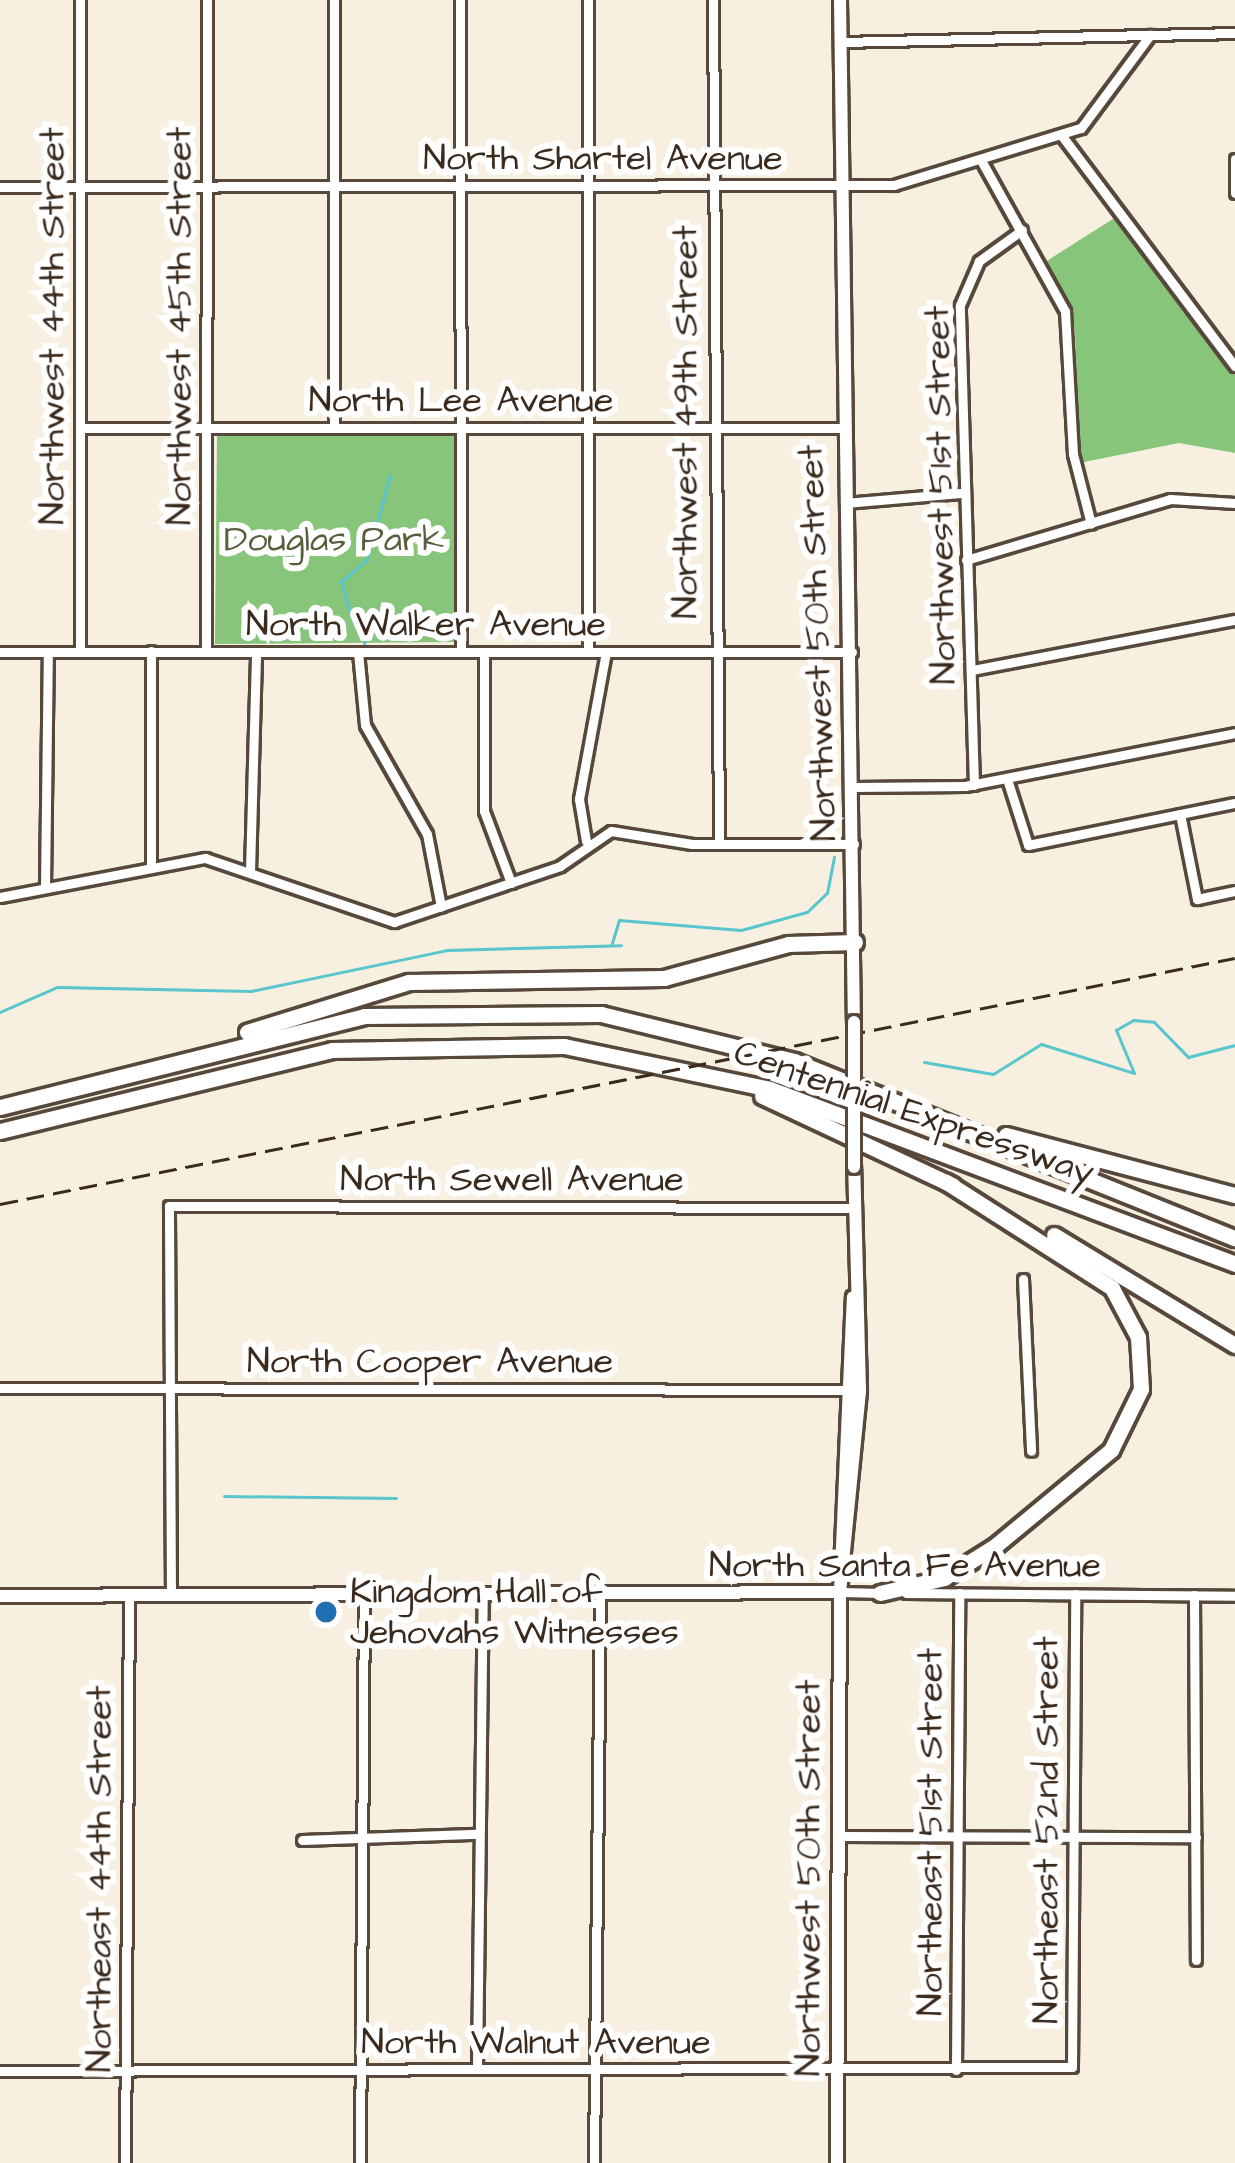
<!DOCTYPE html>
<html>
<head>
<meta charset="utf-8">
<style>
  body { margin:0 }
  #map { position:relative; width:1235px; height:2163px; overflow:hidden; background:#f7f0e0; font-family:"Architects Daughter",sans-serif }
  div>[style] { position:absolute }
  .green>* { inset:0; background:#87c57b }
  .stream>* { height:3px; margin:-1.5px; padding:0 1.5px; transform-origin:1.5px; border-radius:1.5px; background:#58c6cc }
  .roads { filter:drop-shadow(3px 0 #57483b) drop-shadow(-3px 0 #57483b) drop-shadow(0 3px #57483b) drop-shadow(0 -3px #57483b) }
  .minor>* { height:9px; margin:-4.5px; padding:0 4.5px; transform-origin:4.5px; border-radius:4.5px; background:#fff }
  .major>* { height:12px; margin:-6px; padding:0 6px; transform-origin:6px; border-radius:6px; background:#fff }
  .highway>* { height:15px; margin:-7.5px; padding:0 7.5px; transform-origin:7.5px; border-radius:7.5px; background:#fff }
  .rail>* { height:3px; margin-top:-1.5px; transform-origin:0; background:repeating-linear-gradient(90deg,#3b2a1e 0 18px,transparent 0 27px) }
  .bridges { filter:drop-shadow(3px 0 #57483b) drop-shadow(-3px 0 #57483b) drop-shadow(0 3px #57483b) drop-shadow(0 -3px #57483b) }
  .major-bridge>* { height:12px; margin:-6px; padding:0 6px; transform-origin:6px; border-radius:6px; background:#fff }
  .dots>* { width:33px; height:33px; translate:-50% -50%; box-sizing:border-box; border:6px solid #fff; border-radius:50% }
  span { translate:-50% -50%; white-space:nowrap; text-align:center; line-height:1.15; -webkit-text-stroke:12px #fff; paint-order:stroke }
  .street-label { font-size:36px; color:#3b2a1e }
  .park-label { font-size:36px; color:#56603f }
  .poi-label { font-size:36px; color:#3b2a1e }
  .left { translate:0 -50%; text-align:left }
</style>
</head>
<body>
<div id="map">
  <div class="green">
    <i style="clip-path:polygon(1116px 217px,1235px 375px,1235px 453px,1179px 443px,1079px 463px,1075px 331px,1045px 262px)"></i>
    <i style="clip-path:polygon(217px 434px,454px 436px,456px 642px,215px 644px)"></i>
  </div>
  <div class="stream">
    <i style="left:351px;top:616px;width:35px;rotate:-106deg"></i>
    <i style="left:341px;top:582px;width:35px;rotate:-41deg"></i>
    <i style="left:367px;top:559px;width:87px;rotate:-74.7deg"></i>
    <i style="left:355px;top:619px;width:15px;rotate:58deg"></i>
    <i style="left:364px;top:650px;width:28px;rotate:-88deg"></i>
    <i style="left:612px;top:943px;width:24px;rotate:-73deg"></i>
    <i style="left:619px;top:920px;width:122px;rotate:4.7deg"></i>
    <i style="left:741px;top:930px;width:68px;rotate:-15.3deg"></i>
    <i style="left:807px;top:912px;width:28px;rotate:-44deg"></i>
    <i style="left:827px;top:893px;width:37px;rotate:-79deg"></i>
    <i style="left:0;top:1012px;width:62px;rotate:-23.7deg"></i>
    <i style="left:57px;top:987px;width:194px;rotate:1.2deg"></i>
    <i style="left:251px;top:991px;width:200px;rotate:-11.8deg"></i>
    <i style="left:447px;top:950px;width:174px;rotate:-1.6deg"></i>
    <i style="left:924px;top:1062px;width:70px;rotate:9.9deg"></i>
    <i style="left:993px;top:1074px;width:57px;rotate:-32deg"></i>
    <i style="left:1041px;top:1044px;width:97px;rotate:17.3deg"></i>
    <i style="left:1134px;top:1073px;width:47px;rotate:-112.7deg"></i>
    <i style="left:1116px;top:1030px;width:20px;rotate:-30deg"></i>
    <i style="left:1133px;top:1020px;width:21px;rotate:5deg"></i>
    <i style="left:1154px;top:1022px;width:49px;rotate:45.8deg"></i>
    <i style="left:1188px;top:1057px;width:49px;rotate:-14.3deg"></i>
    <i style="left:224px;top:1496px;width:172px;rotate:0.7deg"></i>
  </div>
  <div class="roads">
    <div class="minor">
      <i style="left:80px;top:0;width:652px;rotate:90deg"></i>
      <i style="left:460px;top:0;width:652px;rotate:89.91deg"></i>
      <i style="left:588px;top:0;width:652px;rotate:90deg"></i>
      <i style="left:713px;top:0;width:844px;rotate:89.59deg"></i>
      <i style="left:841px;top:42px;width:394px;rotate:-1.3deg"></i>
      <i style="left:1062px;top:136px;width:288px;rotate:53.1deg"></i>
      <i style="left:1235px;top:159px;width:34px;rotate:90deg"></i>
      <i style="left:982px;top:162px;width:171px;rotate:60.9deg"></i>
      <i style="left:1065px;top:311px;width:143px;rotate:86.8deg"></i>
      <i style="left:1073px;top:454px;width:72px;rotate:75.6deg"></i>
      <i style="left:0;top:187px;width:894px;rotate:-0.13deg"></i>
      <i style="left:894px;top:185px;width:195px;rotate:-17deg"></i>
      <i style="left:1081px;top:128px;width:116px;rotate:-53.4deg"></i>
      <i style="left:81px;top:428px;width:760px"></i>
      <i style="left:334px;top:428px;width:428px;rotate:-90deg"></i>
      <i style="left:845px;top:503px;width:116px;rotate:-4.9deg"></i>
      <i style="left:966px;top:560px;width:213px;rotate:-16.6deg"></i>
      <i style="left:1170px;top:499px;width:65px;rotate:3.5deg"></i>
      <i style="left:0;top:652px;width:852px"></i>
      <i style="left:206px;top:652px;width:652px;rotate:-89.91deg"></i>
      <i style="left:358px;top:652px;width:73px;rotate:84.5deg"></i>
      <i style="left:365px;top:725px;width:125px;rotate:60.4deg"></i>
      <i style="left:427px;top:834px;width:74px;rotate:79.1deg"></i>
      <i style="left:484px;top:652px;width:159px;rotate:90deg"></i>
      <i style="left:484px;top:811px;width:77px;rotate:69.4deg"></i>
      <i style="left:972px;top:670px;width:268px;rotate:-10.8deg"></i>
      <i style="left:1007px;top:779px;width:69px;rotate:72.3deg"></i>
      <i style="left:1028px;top:845px;width:211px;rotate:-11.5deg"></i>
      <i style="left:974px;top:785px;width:480px;rotate:-91.7deg"></i>
      <i style="left:960px;top:305px;width:48px;rotate:-66.6deg"></i>
      <i style="left:979px;top:261px;width:53px;rotate:-35.8deg"></i>
      <i style="left:854px;top:787px;width:111px;rotate:-0.5deg"></i>
      <i style="left:965px;top:786px;width:275px;rotate:-11.1deg"></i>
      <i style="left:1180px;top:814px;width:87px;rotate:78.7deg"></i>
      <i style="left:1197px;top:899px;width:39px;rotate:-12deg"></i>
      <i style="left:586px;top:841px;width:43px;rotate:-99.5deg"></i>
      <i style="left:579px;top:799px;width:149px;rotate:-79.6deg"></i>
      <i style="left:151px;top:865px;width:214px;rotate:-90deg"></i>
      <i style="left:250px;top:871px;width:219px;rotate:-88.4deg"></i>
      <i style="left:45px;top:887px;width:235px;rotate:-89.3deg"></i>
      <i style="left:0;top:897px;width:209px;rotate:-10.8deg"></i>
      <i style="left:205px;top:858px;width:200px;rotate:18.7deg"></i>
      <i style="left:394px;top:922px;width:175px;rotate:-18.6deg"></i>
      <i style="left:560px;top:866px;width:62px;rotate:-34.5deg"></i>
      <i style="left:611px;top:831px;width:82px;rotate:9.1deg"></i>
      <i style="left:692px;top:844px;width:162px"></i>
      <i style="left:1023px;top:1279px;width:172px;rotate:87.3deg"></i>
      <i style="left:0;top:1388px;width:853px;rotate:0.13deg"></i>
      <i style="left:840px;top:1592px;width:43px;rotate:1.3deg"></i>
      <i style="left:906px;top:1593px;width:329px;rotate:0.5deg"></i>
      <i style="left:1194px;top:1595px;width:365px;rotate:89.7deg"></i>
      <i style="left:171px;top:1596px;width:390px;rotate:-90.3deg"></i>
      <i style="left:169px;top:1206px;width:685px;rotate:0.17deg"></i>
      <i style="left:839px;top:1836px;width:357px;rotate:0.2deg"></i>
      <i style="left:302px;top:1840px;width:176px;rotate:-2deg"></i>
      <i style="left:477px;top:2068px;width:471px;rotate:-89.3deg"></i>
      <i style="left:956px;top:2070px;width:477px;rotate:-89.6deg"></i>
      <i style="left:0;top:2071px;width:1072px;rotate:-0.21deg"></i>
      <i style="left:1072px;top:2067px;width:473px;rotate:-89.6deg"></i>
      <i style="left:125px;top:2163px;width:567px;rotate:-89.6deg"></i>
      <i style="left:360px;top:2163px;width:567px;rotate:-89.6deg"></i>
      <i style="left:594px;top:2163px;width:566px;rotate:-89.39deg"></i>
    </div>
    <div class="major">
      <i style="left:840px;top:0;width:1022px;rotate:89.22deg"></i>
      <i style="left:840px;top:1592px;width:295px;rotate:-87.5deg"></i>
      <i style="left:0;top:1596px;width:840px;rotate:-0.27deg"></i>
      <i style="left:837px;top:2163px;width:571px;rotate:-89.7deg"></i>
      <i style="left:840px;top:1592px;width:203px;rotate:-84.3deg"></i>
      <i style="left:860px;top:1390px;width:223px;rotate:-91.5deg"></i>
    </div>
    <div class="highway">
      <i style="left:247px;top:1032px;width:170px;rotate:-17.2deg"></i>
      <i style="left:409px;top:982px;width:255px;rotate:-0.9deg"></i>
      <i style="left:664px;top:978px;width:129px;rotate:-15.3deg"></i>
      <i style="left:788px;top:944px;width:67px;rotate:-1.7deg"></i>
      <i style="left:762px;top:1096px;width:210px;rotate:25.1deg"></i>
      <i style="left:0;top:1107px;width:375px;rotate:-14deg"></i>
      <i style="left:364px;top:1016px;width:237px;rotate:-0.5deg"></i>
      <i style="left:601px;top:1014px;width:199px;rotate:13.7deg"></i>
      <i style="left:794px;top:1061px;width:475px;rotate:21.9deg"></i>
      <i style="left:0;top:1131px;width:342px;rotate:-13.7deg"></i>
      <i style="left:332px;top:1050px;width:232px;rotate:-1deg"></i>
      <i style="left:564px;top:1046px;width:210px;rotate:11.8deg"></i>
      <i style="left:770px;top:1089px;width:497px;rotate:20.6deg"></i>
      <i style="left:1006px;top:1135px;width:237px;rotate:14.7deg"></i>
      <i style="left:1054px;top:1235px;width:212px;rotate:31.3deg"></i>
      <i style="left:880px;top:1593px;width:66px;rotate:-13.2deg"></i>
      <i style="left:944px;top:1578px;width:60px;rotate:-32.1deg"></i>
      <i style="left:995px;top:1546px;width:151px;rotate:-39.6deg"></i>
      <i style="left:1111px;top:1450px;width:68px;rotate:-63.8deg"></i>
      <i style="left:1141px;top:1389px;width:52px;rotate:-93.3deg"></i>
      <i style="left:1138px;top:1337px;width:55px;rotate:-118deg"></i>
      <i style="left:1112px;top:1288px;width:197px;rotate:-147.4deg"></i>
    </div>
  </div>
  <div class="rail">
    <i style="left:0;top:1204px;width:1259px;rotate:-11.27deg"></i>
  </div>
  <div class="bridges">
    <div class="major-bridge">
      <i style="left:854px;top:1167px;width:145px;rotate:-90deg"></i>
    </div>
  </div>
  <div class="dots">
    <i style="left:326px;top:1612px;background:#1f6fb2"></i>
  </div>
  <div class="street-label">
    <span style="left:603px;top:159px">North Shartel Avenue</span>
    <span style="left:53px;top:326px;rotate:-90deg">Northwest 44th Street</span>
    <span style="left:180px;top:326px;rotate:-90deg">Northwest 45th Street</span>
    <span style="left:461px;top:401px">North Lee Avenue</span>
    <span style="left:686px;top:422px;rotate:-90deg">Northwest 49th Street</span>
    <span style="left:941px;top:495px;rotate:-91deg">Northwest 51st Street</span>
    <span style="left:426px;top:625px">North Walker Avenue</span>
    <span style="left:818px;top:643px;rotate:-92deg">Northwest 50th Street</span>
    <span style="left:914px;top:1113px;rotate:19deg">Centennial Expressway</span>
    <span style="left:512px;top:1180px">North Sewell Avenue</span>
    <span style="left:430px;top:1362px">North Cooper Avenue</span>
    <span style="left:905px;top:1566px">North Santa Fe Avenue</span>
    <span style="left:1047px;top:1830px;rotate:-90deg">Northeast 52nd Street</span>
    <span style="left:931px;top:1832px;rotate:-90deg">Northeast 51st Street</span>
    <span style="left:809px;top:1878px;rotate:-90deg">Northwest 50th Street</span>
    <span style="left:100px;top:1879px;rotate:-90deg">Northeast 44th Street</span>
    <span style="left:536px;top:2043px">North Walnut Avenue</span>
  </div>
  <div class="park-label">
    <span style="left:334px;top:540px">Douglas Park</span>
  </div>
  <div class="poi-label">
    <span class="left" style="left:350px;top:1612px">Kingdom Hall of<br>Jehovahs Witnesses</span>
  </div>
</div>
</body>
</html>
